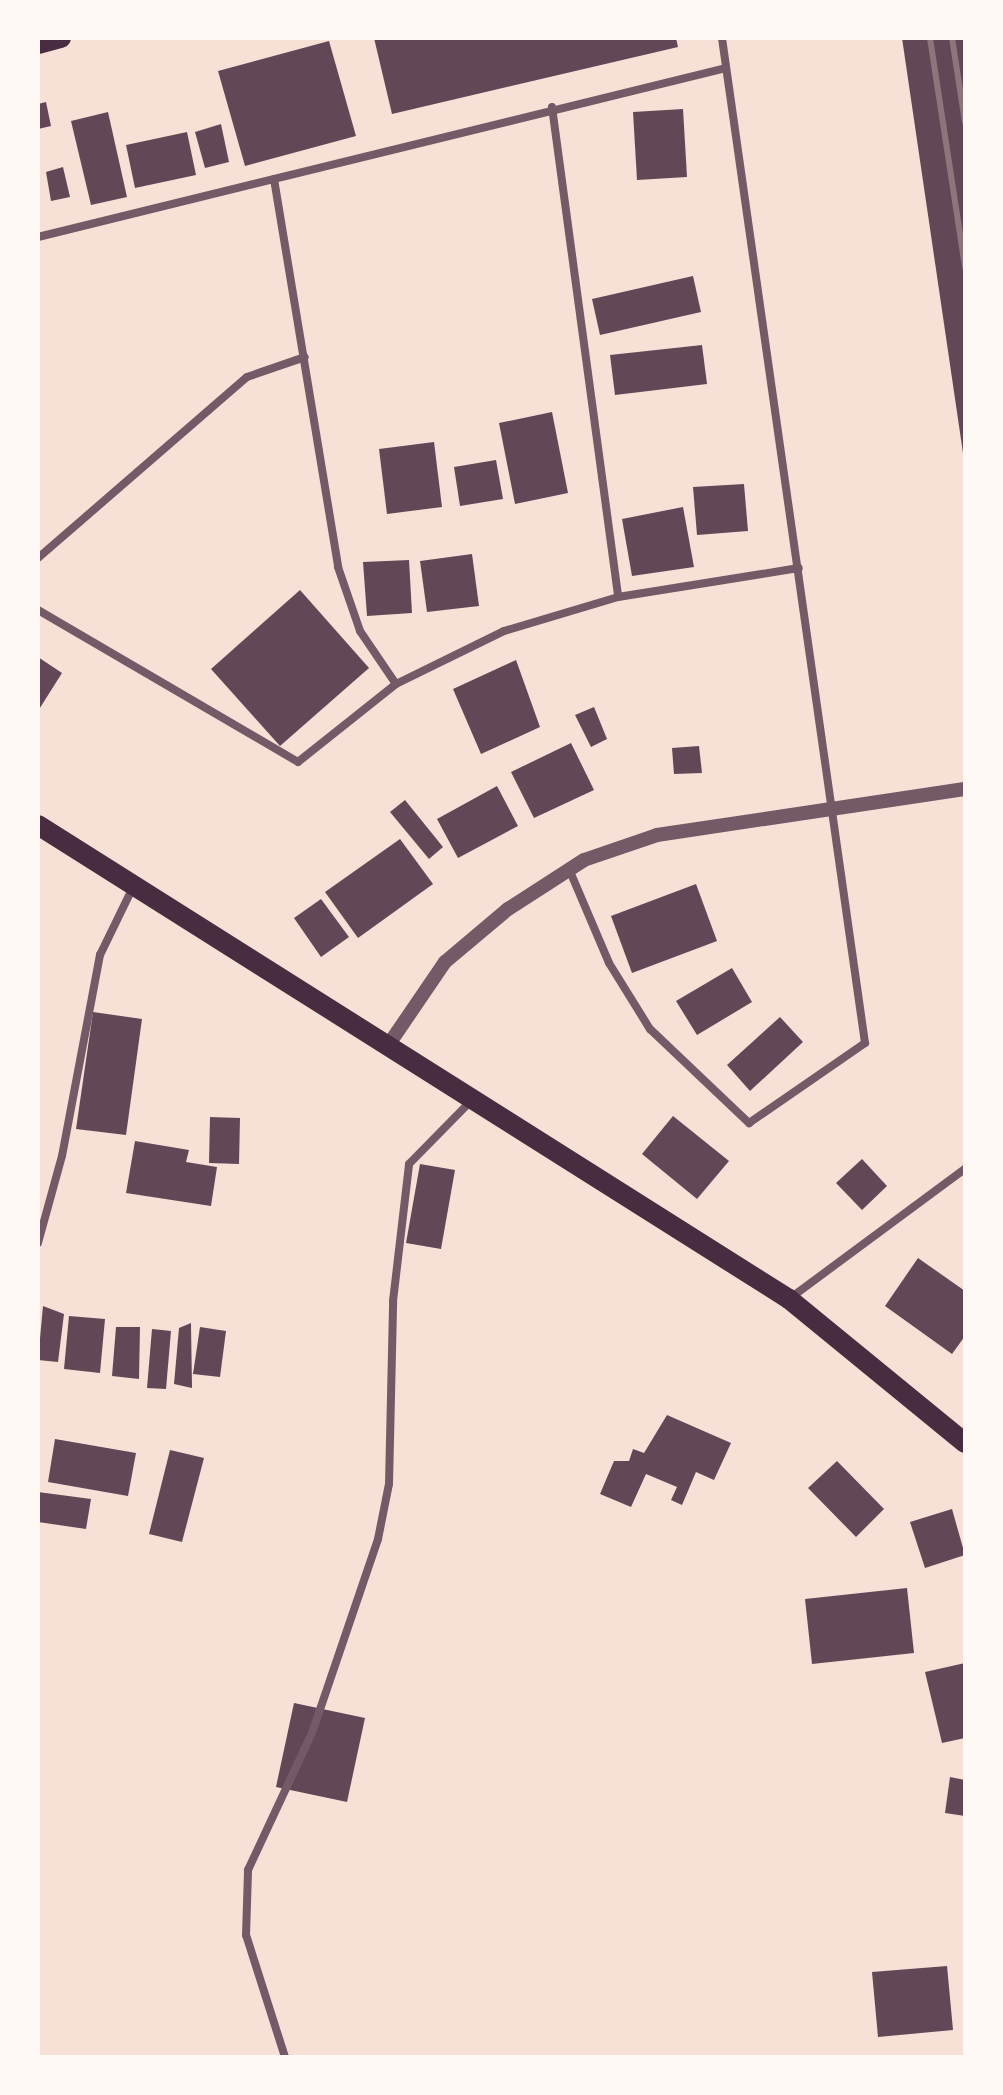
<!DOCTYPE html>
<html>
<head>
<meta charset="utf-8">
<style>
  body { margin:0 }
  #map { position:relative; width:1003px; height:2095px; overflow:hidden; background:#f7e1d7; font-family:"Fira Sans Condensed",sans-serif }
  div>[style] { position:absolute }
  .building>* { inset:0; background:#644757 }
  .minor>* { height:8px; margin:-4px; padding:0 4px; transform-origin:4px; border-radius:4px; background:#755966 }
  .tertiary>* { height:14px; margin:-7px; padding:0 7px; transform-origin:7px; border-radius:7px; background:#755966 }
  .primary>* { height:20px; margin:-10px; padding:0 10px; transform-origin:10px; border-radius:10px; background:#4a2c40 }
  .rail>* { height:6px; margin:-3px; padding:0 3px; transform-origin:3px; border-radius:3px; background:#8f747c }
  span { translate:-50% -50%; white-space:nowrap; text-align:center; line-height:1.15; -webkit-text-stroke:8px #fffaf5; paint-order:stroke }
  .frame { position:absolute; inset:0; border:40px solid #fffaf5; pointer-events:none }
</style>
</head>
<body>
<div id="map">
  <div class="building">
    <i style="clip-path:polygon(374px 38px,676px 38px,678px 47px,392px 114px)"></i>
    <i style="clip-path:polygon(902px 38px,965px 38px,965px 453px,963px 453px)"></i>
    <i style="clip-path:polygon(329px 41px,356px 136px,245px 166px,218px 71px)"></i>
    <i style="clip-path:polygon(46px 102px,51px 126px,38px 129px,38px 104px)"></i>
    <i style="clip-path:polygon(683px 109px,687px 177px,637px 180px,633px 112px)"></i>
    <i style="clip-path:polygon(108px 112px,127px 197px,91px 205px,71px 121px)"></i>
    <i style="clip-path:polygon(221px 124px,229px 162px,205px 168px,195px 132px)"></i>
    <i style="clip-path:polygon(187px 132px,196px 175px,135px 188px,126px 145px)"></i>
    <i style="clip-path:polygon(63px 167px,70px 197px,51px 201px,46px 172px)"></i>
    <i style="clip-path:polygon(693px 276px,701px 312px,600px 335px,592px 299px)"></i>
    <i style="clip-path:polygon(702px 345px,707px 384px,615px 395px,610px 355px)"></i>
    <i style="clip-path:polygon(552px 412px,568px 493px,515px 504px,499px 423px)"></i>
    <i style="clip-path:polygon(434px 442px,442px 507px,387px 514px,379px 449px)"></i>
    <i style="clip-path:polygon(496px 460px,503px 499px,460px 506px,454px 467px)"></i>
    <i style="clip-path:polygon(744px 484px,748px 531px,697px 535px,693px 487px)"></i>
    <i style="clip-path:polygon(683px 507px,694px 567px,632px 576px,622px 519px)"></i>
    <i style="clip-path:polygon(472px 554px,479px 606px,427px 612px,420px 561px)"></i>
    <i style="clip-path:polygon(409px 560px,412px 613px,367px 616px,363px 562px)"></i>
    <i style="clip-path:polygon(300px 590px,369px 668px,280px 746px,211px 669px)"></i>
    <i style="clip-path:polygon(38px 657px,62px 673px,38px 711px)"></i>
    <i style="clip-path:polygon(516px 660px,540px 727px,481px 754px,453px 689px)"></i>
    <i style="clip-path:polygon(594px 707px,607px 739px,591px 747px,575px 715px)"></i>
    <i style="clip-path:polygon(571px 743px,594px 790px,534px 818px,511px 772px)"></i>
    <i style="clip-path:polygon(699px 746px,702px 773px,674px 774px,672px 748px)"></i>
    <i style="clip-path:polygon(497px 786px,518px 826px,458px 858px,437px 819px)"></i>
    <i style="clip-path:polygon(405px 800px,443px 847px,429px 859px,390px 812px)"></i>
    <i style="clip-path:polygon(400px 839px,433px 884px,358px 938px,325px 892px)"></i>
    <i style="clip-path:polygon(696px 884px,717px 941px,632px 973px,611px 916px)"></i>
    <i style="clip-path:polygon(321px 899px,349px 937px,321px 957px,294px 918px)"></i>
    <i style="clip-path:polygon(732px 968px,752px 1002px,697px 1035px,676px 1001px)"></i>
    <i style="clip-path:polygon(93px 1012px,142px 1019px,126px 1135px,76px 1129px)"></i>
    <i style="clip-path:polygon(780px 1017px,803px 1042px,750px 1091px,727px 1065px)"></i>
    <i style="clip-path:polygon(673px 1116px,729px 1161px,697px 1199px,642px 1154px)"></i>
    <i style="clip-path:polygon(210px 1117px,240px 1118px,239px 1164px,209px 1163px)"></i>
    <i style="clip-path:polygon(135px 1141px,189px 1150px,186px 1162px,217px 1167px,211px 1206px,126px 1193px)"></i>
    <i style="clip-path:polygon(862px 1159px,887px 1186px,862px 1210px,836px 1183px)"></i>
    <i style="clip-path:polygon(420px 1164px,455px 1170px,441px 1249px,406px 1243px)"></i>
    <i style="clip-path:polygon(918px 1258px,965px 1291px,965px 1336px,952px 1354px,885px 1306px)"></i>
    <i style="clip-path:polygon(43px 1306px,64px 1314px,58px 1362px,38px 1360px)"></i>
    <i style="clip-path:polygon(69px 1316px,105px 1319px,100px 1373px,64px 1369px)"></i>
    <i style="clip-path:polygon(191px 1323px,192px 1388px,174px 1384px,179px 1328px)"></i>
    <i style="clip-path:polygon(116px 1327px,140px 1327px,139px 1379px,112px 1376px)"></i>
    <i style="clip-path:polygon(200px 1327px,226px 1331px,220px 1377px,193px 1374px)"></i>
    <i style="clip-path:polygon(152px 1329px,171px 1331px,166px 1389px,147px 1388px)"></i>
    <i style="clip-path:polygon(667px 1415px,731px 1443px,714px 1480px,696px 1472px,682px 1505px,671px 1500px,677px 1487px,646px 1474px,631px 1507px,600px 1494px,614px 1461px,629px 1461px,633px 1449px,644px 1453px)"></i>
    <i style="clip-path:polygon(55px 1439px,136px 1453px,128px 1496px,48px 1482px)"></i>
    <i style="clip-path:polygon(170px 1450px,204px 1458px,182px 1542px,149px 1534px)"></i>
    <i style="clip-path:polygon(837px 1461px,884px 1509px,856px 1537px,808px 1488px)"></i>
    <i style="clip-path:polygon(38px 1492px,91px 1499px,86px 1529px,38px 1522px)"></i>
    <i style="clip-path:polygon(952px 1509px,965px 1555px,925px 1568px,910px 1522px)"></i>
    <i style="clip-path:polygon(907px 1588px,914px 1653px,812px 1664px,805px 1599px)"></i>
    <i style="clip-path:polygon(965px 1663px,965px 1738px,942px 1743px,925px 1672px)"></i>
    <i style="clip-path:polygon(294px 1703px,365px 1718px,347px 1802px,276px 1787px)"></i>
    <i style="clip-path:polygon(950px 1777px,965px 1780px,965px 1816px,945px 1813px)"></i>
    <i style="clip-path:polygon(947px 1966px,953px 2030px,878px 2037px,872px 1972px)"></i>
  </div>
  <div class="minor">
    <i style="left:552px;top:107px;width:494px;rotate:82.3deg"></i>
    <i style="left:274px;top:179px;width:393px;rotate:80.6deg"></i>
    <i style="left:338px;top:567px;width:68px;rotate:71deg"></i>
    <i style="left:360px;top:631px;width:64px;rotate:55.8deg"></i>
    <i style="left:38px;top:237px;width:708px;rotate:-13.8deg"></i>
    <i style="left:38px;top:558px;width:276px;rotate:-40.9deg"></i>
    <i style="left:247px;top:377px;width:61px;rotate:-19deg"></i>
    <i style="left:38px;top:610px;width:301px;rotate:30.3deg"></i>
    <i style="left:298px;top:762px;width:125px;rotate:-38.5deg"></i>
    <i style="left:396px;top:684px;width:120px;rotate:-26.1deg"></i>
    <i style="left:504px;top:631px;width:119px;rotate:-16.6deg"></i>
    <i style="left:618px;top:597px;width:183px;rotate:-9.1deg"></i>
    <i style="left:569px;top:869px;width:102px;rotate:66.9deg"></i>
    <i style="left:609px;top:963px;width:78px;rotate:58.2deg"></i>
    <i style="left:650px;top:1029px;width:137px;rotate:43.5deg"></i>
    <i style="left:749px;top:1123px;width:141px;rotate:-34.6deg"></i>
    <i style="left:865px;top:1043px;width:1015px;rotate:-98.1deg"></i>
    <i style="left:38px;top:1243px;width:90px;rotate:-74.6deg"></i>
    <i style="left:62px;top:1156px;width:205px;rotate:-79.3deg"></i>
    <i style="left:100px;top:955px;width:76px;rotate:-64.1deg"></i>
    <i style="left:789px;top:1299px;width:219px;rotate:-36.5deg"></i>
    <i style="left:285px;top:2057px;width:128px;rotate:-107.7deg"></i>
    <i style="left:246px;top:1935px;width:65px;rotate:-88.2deg"></i>
    <i style="left:248px;top:1870px;width:151px;rotate:-65deg"></i>
    <i style="left:312px;top:1733px;width:205px;rotate:-71.2deg"></i>
    <i style="left:378px;top:1539px;width:56px;rotate:-78.7deg"></i>
    <i style="left:389px;top:1484px;width:183px;rotate:-88.7deg"></i>
    <i style="left:393px;top:1301px;width:138px;rotate:-83.3deg"></i>
    <i style="left:409px;top:1164px;width:88px;rotate:-45.5deg"></i>
  </div>
  <div class="tertiary">
    <i style="left:387px;top:1047px;width:103px;rotate:-55.7deg"></i>
    <i style="left:445px;top:962px;width:82px;rotate:-40.1deg"></i>
    <i style="left:508px;top:909px;width:90px;rotate:-32.8deg"></i>
    <i style="left:584px;top:860px;width:77px;rotate:-18.9deg"></i>
    <i style="left:657px;top:835px;width:311px;rotate:-8.5deg"></i>
  </div>
  <div class="primary">
    <i style="left:38px;top:44px;width:24px;rotate:-15deg"></i>
    <i style="left:38px;top:825px;width:888px;rotate:32.26deg"></i>
    <i style="left:789px;top:1299px;width:227px;rotate:39.3deg"></i>
  </div>
  <div class="rail">
    <i style="left:930px;top:38px;width:232px;rotate:81.3deg"></i>
    <i style="left:952px;top:38px;width:85px;rotate:81.2deg"></i>
  </div>
  <div class="frame"></div>
</div>
</body>
</html>
